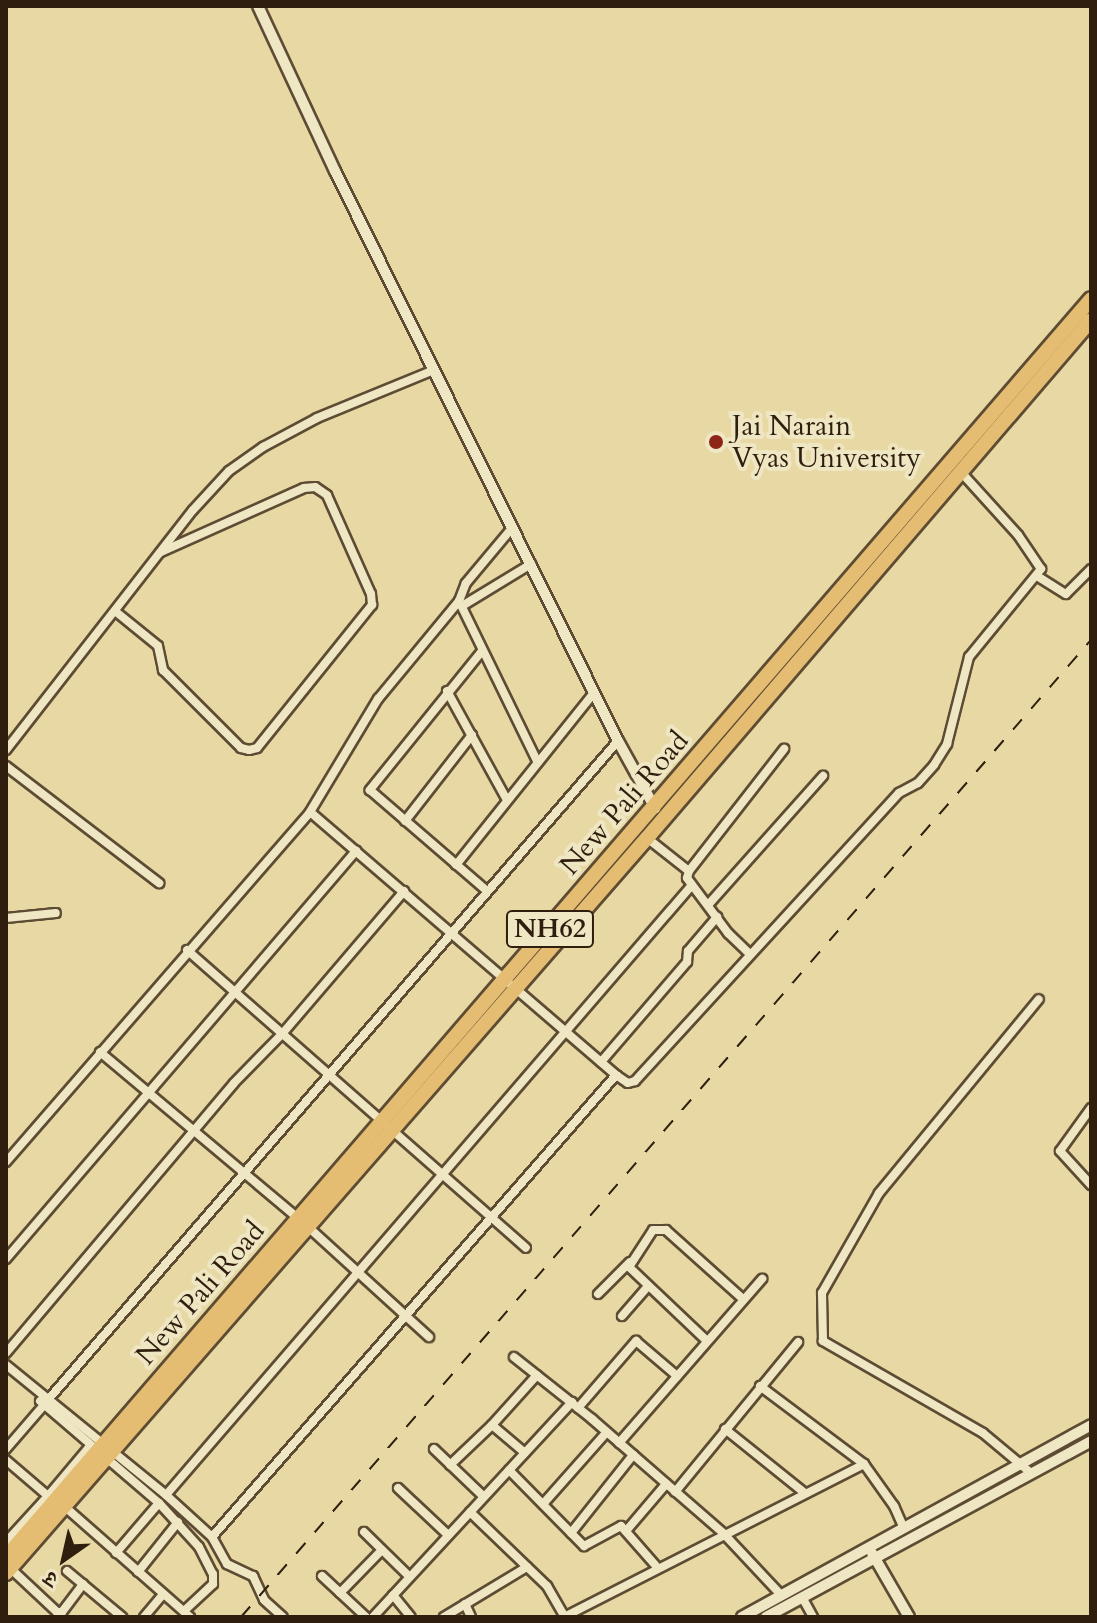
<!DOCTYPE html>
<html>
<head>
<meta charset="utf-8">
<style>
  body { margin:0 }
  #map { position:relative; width:1097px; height:1623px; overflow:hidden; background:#e7d8a4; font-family:Cardo,"Noto Serif Devanagari",serif }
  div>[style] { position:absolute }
  .roads { filter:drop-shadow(2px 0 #5d4c33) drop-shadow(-2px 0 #5d4c33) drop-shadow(0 2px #5d4c33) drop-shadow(0 -2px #5d4c33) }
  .minor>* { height:8px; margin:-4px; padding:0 4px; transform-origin:4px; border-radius:4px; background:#efe6c4 }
  .tertiary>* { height:10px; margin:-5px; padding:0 5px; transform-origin:5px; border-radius:5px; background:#efe6c4 }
  .trunk>* { height:14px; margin:-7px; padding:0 7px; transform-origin:7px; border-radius:7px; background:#e4bc72 }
  .rail>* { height:2px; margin-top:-1px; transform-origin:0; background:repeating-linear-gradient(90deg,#2f1e0d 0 14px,transparent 0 28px) }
  .dots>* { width:22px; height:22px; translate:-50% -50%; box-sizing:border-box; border:4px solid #efe6c4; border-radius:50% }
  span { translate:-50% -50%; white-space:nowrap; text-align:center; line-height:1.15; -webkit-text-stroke:8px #efe6c4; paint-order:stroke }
  .shield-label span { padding:2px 6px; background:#efe6c4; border:2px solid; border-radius:6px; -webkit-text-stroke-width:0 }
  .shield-label { font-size:26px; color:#2f1e0d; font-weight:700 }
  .poi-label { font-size:28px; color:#2f1e0d }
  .left { translate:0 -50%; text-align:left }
  .street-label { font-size:28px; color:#2f1e0d }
  .frame { position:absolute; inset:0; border:8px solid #2f1e0d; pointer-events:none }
  .north { position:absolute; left:24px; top:1519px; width:80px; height:80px; -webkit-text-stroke:6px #efe6c4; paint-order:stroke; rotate:214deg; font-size:22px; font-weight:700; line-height:32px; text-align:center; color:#2f1e0d }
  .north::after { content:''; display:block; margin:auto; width:28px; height:36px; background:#2f1e0d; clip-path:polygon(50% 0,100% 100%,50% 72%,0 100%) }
</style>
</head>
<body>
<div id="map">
  <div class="roads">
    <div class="minor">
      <i style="left:1037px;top:576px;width:34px;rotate:32deg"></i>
      <i style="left:1066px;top:594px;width:35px;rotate:-45deg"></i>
      <i style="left:459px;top:601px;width:178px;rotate:64deg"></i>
      <i style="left:462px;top:606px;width:81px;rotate:-31.3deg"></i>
      <i style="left:115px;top:611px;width:55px;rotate:39.1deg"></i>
      <i style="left:158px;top:646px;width:25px;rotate:78deg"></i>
      <i style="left:163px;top:670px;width:110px;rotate:45deg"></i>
      <i style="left:241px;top:748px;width:8px;rotate:14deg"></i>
      <i style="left:249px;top:750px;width:8px;rotate:-14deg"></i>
      <i style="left:257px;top:748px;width:184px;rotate:-51.2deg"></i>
      <i style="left:372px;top:605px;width:11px;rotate:-95deg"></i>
      <i style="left:371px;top:594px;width:108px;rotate:-114deg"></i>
      <i style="left:327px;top:495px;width:14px;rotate:-146deg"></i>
      <i style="left:315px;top:487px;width:11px;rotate:175deg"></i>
      <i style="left:304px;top:488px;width:157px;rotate:155.9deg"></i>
      <i style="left:482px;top:651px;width:179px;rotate:128.9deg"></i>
      <i style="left:370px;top:790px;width:155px;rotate:40.8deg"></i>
      <i style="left:447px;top:691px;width:124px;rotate:61.2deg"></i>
      <i style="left:6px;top:750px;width:304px;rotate:-52.1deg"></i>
      <i style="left:193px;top:510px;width:53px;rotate:-47.3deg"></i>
      <i style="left:229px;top:471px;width:42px;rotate:-35.2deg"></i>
      <i style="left:263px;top:447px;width:61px;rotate:-28.2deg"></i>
      <i style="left:317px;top:418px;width:126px;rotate:-22.3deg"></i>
      <i style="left:6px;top:766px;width:193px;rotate:37.4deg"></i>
      <i style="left:405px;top:821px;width:109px;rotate:-52.1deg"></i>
      <i style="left:647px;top:838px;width:53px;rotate:38.2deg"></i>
      <i style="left:689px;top:871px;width:7px;rotate:106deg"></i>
      <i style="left:687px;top:878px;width:69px;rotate:53.3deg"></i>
      <i style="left:728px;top:933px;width:29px;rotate:44deg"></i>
      <i style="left:456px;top:865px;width:221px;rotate:-51.3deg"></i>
      <i style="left:689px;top:871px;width:155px;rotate:-52.1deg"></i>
      <i style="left:708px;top:905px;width:173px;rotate:-48.3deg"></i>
      <i style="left:6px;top:918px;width:50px;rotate:-5.7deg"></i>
      <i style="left:187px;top:950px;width:451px;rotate:41.3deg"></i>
      <i style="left:100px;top:1052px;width:260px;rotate:40deg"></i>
      <i style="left:601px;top:1062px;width:132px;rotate:-49.3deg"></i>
      <i style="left:687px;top:962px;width:11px;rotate:-85deg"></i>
      <i style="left:688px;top:951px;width:45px;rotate:-49.5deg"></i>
      <i style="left:616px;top:1075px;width:14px;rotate:34deg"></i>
      <i style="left:628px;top:1083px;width:7px;rotate:-16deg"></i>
      <i style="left:635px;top:1081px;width:391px;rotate:-47.5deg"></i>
      <i style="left:899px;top:793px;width:21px;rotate:-28deg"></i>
      <i style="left:918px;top:783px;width:24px;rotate:-48deg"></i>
      <i style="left:934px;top:765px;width:25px;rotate:-58deg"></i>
      <i style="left:947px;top:744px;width:90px;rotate:-75.8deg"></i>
      <i style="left:969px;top:657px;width:114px;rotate:-50.7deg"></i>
      <i style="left:1041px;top:569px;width:41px;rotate:-124.1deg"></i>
      <i style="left:1018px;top:535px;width:86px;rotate:-132.2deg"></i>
      <i style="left:1091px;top:1108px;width:53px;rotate:125.8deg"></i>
      <i style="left:1060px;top:1151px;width:46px;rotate:47.6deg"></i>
      <i style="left:6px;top:1162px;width:464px;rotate:-49deg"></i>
      <i style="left:310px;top:812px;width:132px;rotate:-59deg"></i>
      <i style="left:378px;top:699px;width:127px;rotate:-50.4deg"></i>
      <i style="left:459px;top:601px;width:19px;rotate:-69deg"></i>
      <i style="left:466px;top:583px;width:72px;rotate:-50.1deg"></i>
      <i style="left:307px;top:1226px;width:165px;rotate:42.3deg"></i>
      <i style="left:6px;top:1259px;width:538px;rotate:-49.38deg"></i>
      <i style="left:598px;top:1294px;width:45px;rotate:-45deg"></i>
      <i style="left:622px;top:1316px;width:40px;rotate:-49deg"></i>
      <i style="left:707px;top:1341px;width:108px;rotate:-136.5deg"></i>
      <i style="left:629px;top:1267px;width:44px;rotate:-57deg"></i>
      <i style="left:653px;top:1230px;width:13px"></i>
      <i style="left:666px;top:1230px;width:103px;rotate:41.9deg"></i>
      <i style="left:6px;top:1353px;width:353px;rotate:-49.8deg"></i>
      <i style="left:234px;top:1083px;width:69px;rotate:-45.6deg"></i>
      <i style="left:282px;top:1034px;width:188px;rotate:-49.5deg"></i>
      <i style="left:514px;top:1357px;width:100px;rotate:38.5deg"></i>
      <i style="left:592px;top:1419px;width:174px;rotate:41deg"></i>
      <i style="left:723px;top:1533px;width:85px;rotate:46.9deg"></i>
      <i style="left:6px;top:1365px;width:206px;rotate:39.1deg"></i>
      <i style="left:166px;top:1495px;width:62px;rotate:42.4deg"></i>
      <i style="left:212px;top:1537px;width:31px;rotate:61deg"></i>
      <i style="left:227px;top:1564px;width:29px;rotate:25deg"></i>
      <i style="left:253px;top:1576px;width:26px;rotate:65deg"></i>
      <i style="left:264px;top:1600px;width:25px;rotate:42deg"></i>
      <i style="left:760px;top:1386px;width:130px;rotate:36.9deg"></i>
      <i style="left:864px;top:1464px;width:52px;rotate:54.5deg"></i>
      <i style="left:894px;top:1506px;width:22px;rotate:66deg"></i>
      <i style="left:40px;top:1401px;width:157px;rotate:40.6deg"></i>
      <i style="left:159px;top:1503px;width:59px;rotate:47.7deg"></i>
      <i style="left:199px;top:1547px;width:30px;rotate:63deg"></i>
      <i style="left:213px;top:1574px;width:10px;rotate:90deg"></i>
      <i style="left:213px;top:1584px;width:38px;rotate:137deg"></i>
      <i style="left:47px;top:1401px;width:873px;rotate:-49.14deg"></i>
      <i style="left:578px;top:1408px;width:89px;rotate:-49.1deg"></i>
      <i style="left:636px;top:1341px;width:54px;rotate:40.5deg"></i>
      <i style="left:492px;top:1425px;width:67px;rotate:-48deg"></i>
      <i style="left:725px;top:1429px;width:102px;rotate:38.7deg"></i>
      <i style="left:619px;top:1443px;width:218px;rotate:-48.9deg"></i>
      <i style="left:6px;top:1449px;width:58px;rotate:-49.2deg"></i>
      <i style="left:434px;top:1449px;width:69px;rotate:43.8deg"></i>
      <i style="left:6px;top:1460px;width:55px;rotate:40.6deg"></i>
      <i style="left:48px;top:1496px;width:65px;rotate:-50deg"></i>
      <i style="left:450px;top:1465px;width:58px;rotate:-43.6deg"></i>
      <i style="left:492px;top:1425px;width:43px;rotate:40.3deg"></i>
      <i style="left:509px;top:1470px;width:107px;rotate:45.4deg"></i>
      <i style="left:584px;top:1546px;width:42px;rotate:-28.4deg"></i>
      <i style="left:621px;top:1526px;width:55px;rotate:48.7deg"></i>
      <i style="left:1031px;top:1473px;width:62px;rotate:-140.2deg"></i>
      <i style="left:983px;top:1433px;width:185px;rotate:-150.1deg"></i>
      <i style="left:823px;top:1341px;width:48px;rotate:-91.2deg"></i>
      <i style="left:822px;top:1293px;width:115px;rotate:-60.3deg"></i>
      <i style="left:879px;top:1193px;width:251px;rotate:-50.5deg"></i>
      <i style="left:398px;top:1488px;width:69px;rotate:43.2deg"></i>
      <i style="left:675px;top:1492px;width:194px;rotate:-50.6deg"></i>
      <i style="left:166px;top:1495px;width:805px;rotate:-49.23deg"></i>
      <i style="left:543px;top:1504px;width:96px;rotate:-48.4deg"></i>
      <i style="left:64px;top:1506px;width:168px;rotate:41.4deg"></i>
      <i style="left:470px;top:1512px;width:107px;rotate:43.9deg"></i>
      <i style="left:547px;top:1586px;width:36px;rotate:60deg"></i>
      <i style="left:626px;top:1531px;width:62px;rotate:-49.6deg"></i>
      <i style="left:364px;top:1532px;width:64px;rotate:44.4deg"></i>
      <i style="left:571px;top:1533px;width:100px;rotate:-51.5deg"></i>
      <i style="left:212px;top:1537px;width:614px;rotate:-48.83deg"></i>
      <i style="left:616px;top:1075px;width:403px;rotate:-139.3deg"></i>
      <i style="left:6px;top:1542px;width:62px;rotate:-47.6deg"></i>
      <i style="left:116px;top:1553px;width:66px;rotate:-49.3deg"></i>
      <i style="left:10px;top:1568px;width:64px;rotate:43.1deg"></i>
      <i style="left:57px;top:1612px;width:5px"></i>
      <i style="left:62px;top:1612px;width:35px;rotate:-53deg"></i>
      <i style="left:67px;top:1571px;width:72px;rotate:39.9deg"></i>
      <i style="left:138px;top:1572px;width:64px;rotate:-51.3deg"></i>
      <i style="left:322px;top:1576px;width:60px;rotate:43deg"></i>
      <i style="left:340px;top:1593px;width:60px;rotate:-45.7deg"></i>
      <i style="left:393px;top:1595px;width:28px;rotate:51deg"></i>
      <i style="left:802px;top:1597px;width:23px;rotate:61deg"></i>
      <i style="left:465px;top:1604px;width:14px;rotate:65deg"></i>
      <i style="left:144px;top:1617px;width:30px;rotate:-50deg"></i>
      <i style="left:373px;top:1617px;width:293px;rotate:-47.2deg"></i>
      <i style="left:444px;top:1617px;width:97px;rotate:-31.1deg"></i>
      <i style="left:564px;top:1617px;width:337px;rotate:-27deg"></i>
    </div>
    <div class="tertiary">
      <i style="left:258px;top:6px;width:182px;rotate:65deg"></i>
      <i style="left:335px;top:171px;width:636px;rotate:63.6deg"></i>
      <i style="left:618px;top:741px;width:77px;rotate:61.1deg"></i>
      <i style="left:872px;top:1553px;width:74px;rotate:60deg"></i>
      <i style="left:742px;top:1617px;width:398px;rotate:-28.8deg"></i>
      <i style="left:766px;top:1617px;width:370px;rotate:-28.4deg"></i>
    </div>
    <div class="trunk">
      <i style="left:6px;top:1557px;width:1661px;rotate:-49.22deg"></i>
      <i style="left:6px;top:1573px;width:975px;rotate:-48.91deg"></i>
      <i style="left:647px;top:838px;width:682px;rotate:-49.4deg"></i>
    </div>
  </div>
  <div class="rail">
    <i style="left:241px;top:1617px;width:1295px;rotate:-48.98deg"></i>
  </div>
  <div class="dots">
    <i style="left:716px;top:442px;background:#8f2418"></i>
  </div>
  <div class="shield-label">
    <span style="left:550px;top:929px">NH62</span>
  </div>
  <div class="poi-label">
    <span class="left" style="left:732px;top:442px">Jai Narain<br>Vyas University</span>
  </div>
  <div class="street-label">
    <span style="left:624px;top:803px;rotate:-49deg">New Pali Road</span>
    <span style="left:200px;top:1293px;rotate:-49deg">New Pali Road</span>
  </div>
  <div class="frame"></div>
  <div class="north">उ</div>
</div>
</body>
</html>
